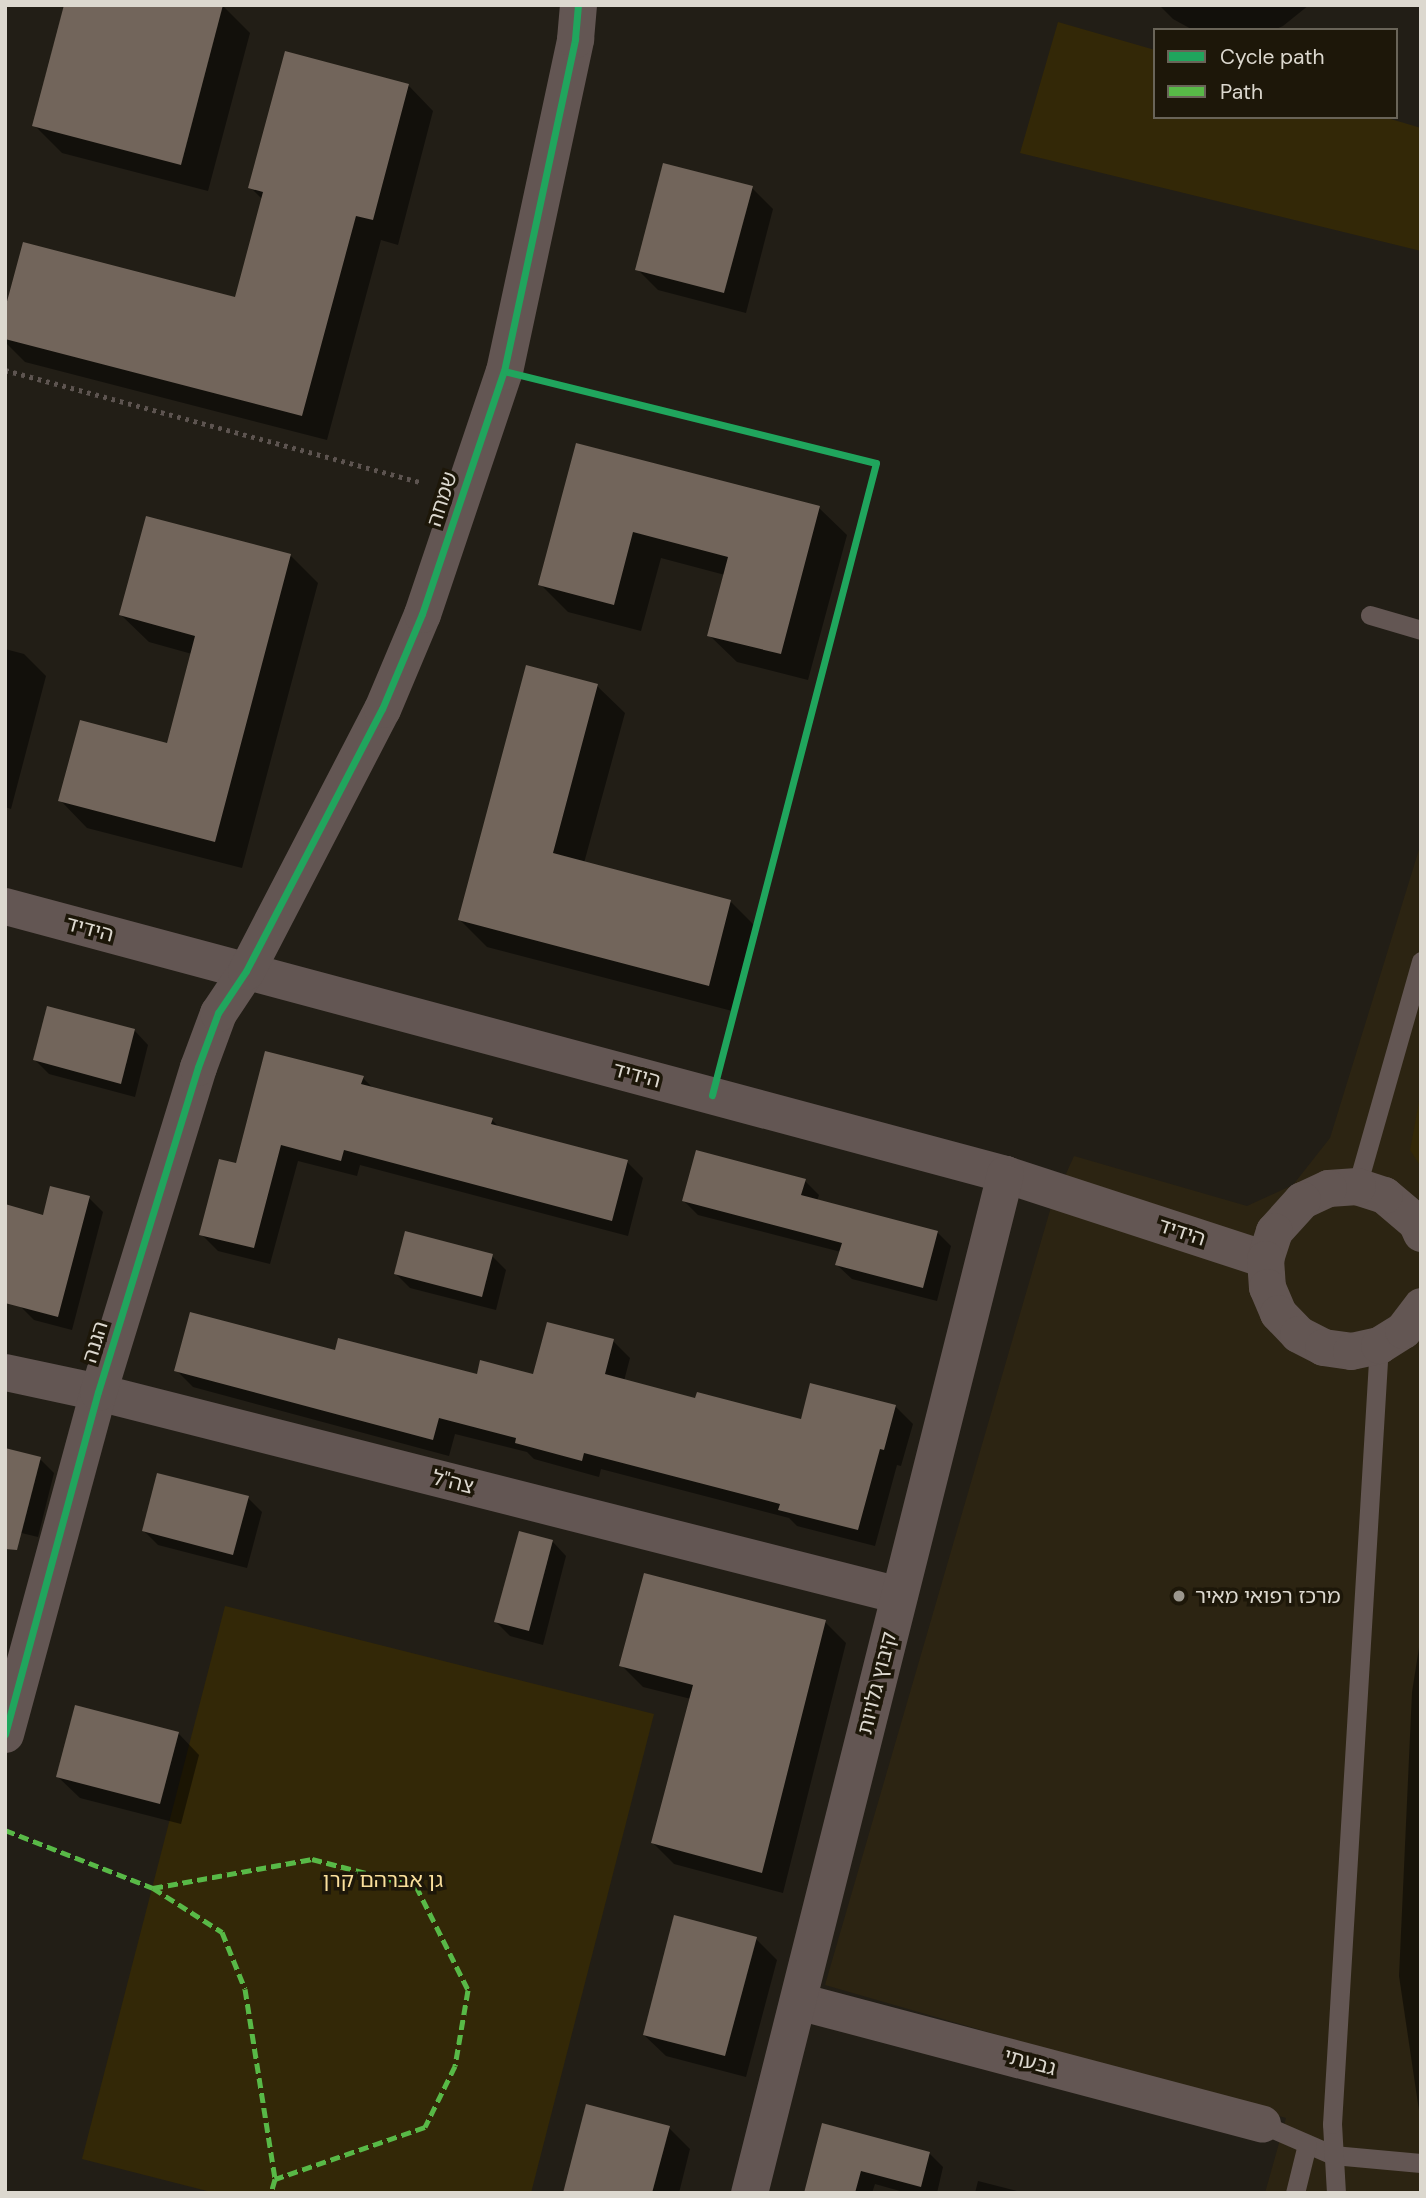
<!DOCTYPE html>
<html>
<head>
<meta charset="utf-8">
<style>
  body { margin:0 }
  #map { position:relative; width:1426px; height:2198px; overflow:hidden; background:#221e16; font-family:"DM Sans","Noto Sans Hebrew",sans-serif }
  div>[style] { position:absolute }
  .built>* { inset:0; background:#2c2412 }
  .green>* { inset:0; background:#332807 }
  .shadow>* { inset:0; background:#0007 }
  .building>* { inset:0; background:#72655b }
  .path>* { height:4.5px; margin-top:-2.25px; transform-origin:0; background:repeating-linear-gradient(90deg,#5d5450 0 3.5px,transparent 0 8.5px) }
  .lane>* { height:19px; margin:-9.5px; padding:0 9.5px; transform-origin:9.5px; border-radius:9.5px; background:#635653 }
  .street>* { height:37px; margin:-18.5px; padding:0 18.5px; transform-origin:18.5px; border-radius:18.5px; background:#635653 }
  .quiet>* { height:5px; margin-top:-2.5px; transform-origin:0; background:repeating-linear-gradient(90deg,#58b947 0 10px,transparent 0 15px) }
  .cycleway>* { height:7px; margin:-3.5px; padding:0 3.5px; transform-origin:3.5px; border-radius:3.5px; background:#20a55d }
  .dots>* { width:19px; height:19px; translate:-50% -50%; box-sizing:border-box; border:4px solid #1d1709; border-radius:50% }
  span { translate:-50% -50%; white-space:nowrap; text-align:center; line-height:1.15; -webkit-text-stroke:7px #1d1709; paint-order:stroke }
  .street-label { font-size:21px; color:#dcd8cf }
  .poi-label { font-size:21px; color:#dcd8cf }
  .left { translate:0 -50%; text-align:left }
  .park-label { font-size:21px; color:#fadf9c }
  .frame { position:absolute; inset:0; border:7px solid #dcd8cf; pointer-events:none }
  .legend { position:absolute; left:1153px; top:28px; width:245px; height:91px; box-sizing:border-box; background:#1d1709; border:2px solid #696458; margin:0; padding:9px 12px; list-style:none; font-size:21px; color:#dcd8cf }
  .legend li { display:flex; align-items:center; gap:14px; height:35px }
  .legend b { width:35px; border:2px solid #696458 }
</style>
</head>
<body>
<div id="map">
  <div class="built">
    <i style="clip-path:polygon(1421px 843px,1421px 2193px,1265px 2193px,1286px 2118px,825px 1985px,1051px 1207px,1074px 1156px,1247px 1206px,1293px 1185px,1330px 1138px)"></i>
  </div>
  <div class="green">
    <i style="clip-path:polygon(1058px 22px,1155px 50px,1155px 117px,1384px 117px,1421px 128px,1421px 251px,1020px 153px)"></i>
    <i style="clip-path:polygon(1421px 1091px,1421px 1167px,1410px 1150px)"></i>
    <i style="clip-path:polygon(225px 1606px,654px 1714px,531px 2193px,215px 2193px,82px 2159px)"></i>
  </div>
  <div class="shadow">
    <i style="clip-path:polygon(222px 5px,250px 33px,208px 191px,62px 153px,34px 125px)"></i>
    <i style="clip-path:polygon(1159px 5px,1309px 5px,1283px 26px,1274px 30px,1193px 30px,1173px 19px)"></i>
    <i style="clip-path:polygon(408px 85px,433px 111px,398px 245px,381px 240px,327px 440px,25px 362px,5px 342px,5px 316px,236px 299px,262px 199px,250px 187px)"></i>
    <i style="clip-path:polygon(752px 188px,773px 209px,746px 313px,658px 290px,637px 269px)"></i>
    <i style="clip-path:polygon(577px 445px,819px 508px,847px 535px,808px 680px,737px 662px,709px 635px,725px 575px,661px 558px,641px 631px,568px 612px,540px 584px)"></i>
    <i style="clip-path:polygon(290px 555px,318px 583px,242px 868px,87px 828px,60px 800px,168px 745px,192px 654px,149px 642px,121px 615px)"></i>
    <i style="clip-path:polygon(5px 649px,24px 654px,46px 676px,11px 809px,5px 807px)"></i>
    <i style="clip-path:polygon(597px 686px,625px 713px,584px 863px,730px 901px,758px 929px,736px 1012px,487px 947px,460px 920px)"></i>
    <i style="clip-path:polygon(134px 1030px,148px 1045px,135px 1097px,49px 1074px,35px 1060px)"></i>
    <i style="clip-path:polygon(363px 1078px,374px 1089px,492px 1120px,501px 1129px,627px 1162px,643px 1178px,628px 1236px,360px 1165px,357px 1176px,298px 1161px,270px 1264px,218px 1251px,201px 1234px,237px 1165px)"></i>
    <i style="clip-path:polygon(805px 1181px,819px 1195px,817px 1201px,937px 1232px,951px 1246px,937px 1301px,852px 1279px,837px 1265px,841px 1252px,698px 1215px,684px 1201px)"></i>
    <i style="clip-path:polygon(89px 1198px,103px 1212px,72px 1330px,34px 1320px,20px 1306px,44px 1217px)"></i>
    <i style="clip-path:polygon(492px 1256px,506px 1270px,496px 1310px,410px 1288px,396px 1274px)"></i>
    <i style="clip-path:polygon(613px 1341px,630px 1358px,624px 1381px,696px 1400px,802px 1421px,811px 1385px,896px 1407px,913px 1424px,901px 1466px,897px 1465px,875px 1546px,797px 1526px,789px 1518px,601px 1469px,599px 1477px,534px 1459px,527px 1452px,455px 1434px,449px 1456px,193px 1387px,176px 1370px,336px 1352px,478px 1376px,534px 1376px)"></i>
    <i style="clip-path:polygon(40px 1459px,54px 1473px,38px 1537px,5px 1529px)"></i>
    <i style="clip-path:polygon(248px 1498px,262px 1512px,247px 1568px,158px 1545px,144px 1531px)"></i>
    <i style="clip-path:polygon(552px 1541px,566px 1556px,543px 1645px,510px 1636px,496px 1622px)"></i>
    <i style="clip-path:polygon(825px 1622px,846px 1643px,783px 1893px,674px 1864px,653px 1843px,691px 1699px,643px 1687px,621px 1665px)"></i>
    <i style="clip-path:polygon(1421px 1635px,1421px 2124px,1399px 1976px,1412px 1692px)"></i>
    <i style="clip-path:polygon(178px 1733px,199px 1755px,181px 1824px,80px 1798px,58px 1777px)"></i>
    <i style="clip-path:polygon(756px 1939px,777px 1960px,746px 2077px,666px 2056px,644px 2035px)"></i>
    <i style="clip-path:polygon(823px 2125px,929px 2153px,943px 2167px,937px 2193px,907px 2193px,875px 2184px,872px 2193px,805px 2193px)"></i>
    <i style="clip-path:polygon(669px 2128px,690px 2149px,679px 2193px,565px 2193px)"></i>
    <i style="clip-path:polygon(978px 2181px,1025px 2193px,975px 2193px)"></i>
  </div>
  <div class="building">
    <i style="clip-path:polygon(64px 5px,223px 5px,181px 165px,32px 126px)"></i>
    <i style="clip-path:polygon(285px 51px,409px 84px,373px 220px,356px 216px,302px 416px,5px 339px,5px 309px,23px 242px,235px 297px,263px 192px,248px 188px)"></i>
    <i style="clip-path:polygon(663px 163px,753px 186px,724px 293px,635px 270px)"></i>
    <i style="clip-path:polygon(576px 443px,820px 506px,781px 654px,707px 636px,728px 557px,633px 532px,614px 605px,538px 585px)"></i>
    <i style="clip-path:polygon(146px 516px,291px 554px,215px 842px,58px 801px,80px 720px,167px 743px,195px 636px,119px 615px)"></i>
    <i style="clip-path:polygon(526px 665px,598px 684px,553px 853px,731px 900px,709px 986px,458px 920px)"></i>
    <i style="clip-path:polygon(47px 1006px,135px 1029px,121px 1084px,33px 1060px)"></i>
    <i style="clip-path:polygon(265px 1051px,364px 1076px,361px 1084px,493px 1118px,491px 1124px,628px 1160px,612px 1221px,344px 1150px,341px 1161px,281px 1145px,254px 1248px,199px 1235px,219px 1159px,236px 1163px)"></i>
    <i style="clip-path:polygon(696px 1150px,806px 1179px,801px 1195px,938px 1231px,923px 1288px,835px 1265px,842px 1243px,682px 1201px)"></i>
    <i style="clip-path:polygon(50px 1186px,90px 1196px,58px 1317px,5px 1303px,5px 1204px,43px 1215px)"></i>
    <i style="clip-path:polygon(405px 1231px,493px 1254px,482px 1297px,394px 1274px)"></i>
    <i style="clip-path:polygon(190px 1312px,335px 1350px,338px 1338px,477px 1374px,480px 1360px,533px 1374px,547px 1322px,614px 1339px,605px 1374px,695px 1398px,697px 1392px,801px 1419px,810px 1383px,896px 1405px,884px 1450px,880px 1449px,858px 1530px,778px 1510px,780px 1504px,584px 1453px,582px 1461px,515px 1443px,516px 1438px,439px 1418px,433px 1440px,174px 1371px)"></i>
    <i style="clip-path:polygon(5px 1448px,41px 1457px,17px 1550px,5px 1549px)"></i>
    <i style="clip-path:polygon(157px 1473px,249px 1496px,233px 1555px,142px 1531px)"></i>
    <i style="clip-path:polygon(519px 1531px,553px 1540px,529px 1631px,494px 1622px)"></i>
    <i style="clip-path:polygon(644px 1573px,826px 1620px,762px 1873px,651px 1843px,693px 1685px,619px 1666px)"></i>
    <i style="clip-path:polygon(75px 1705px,179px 1732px,160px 1804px,56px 1777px)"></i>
    <i style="clip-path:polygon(674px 1915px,757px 1937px,725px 2056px,643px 2035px)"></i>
    <i style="clip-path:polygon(586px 2104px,670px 2126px,652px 2193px,563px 2193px)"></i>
    <i style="clip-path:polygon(822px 2123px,930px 2152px,921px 2187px,861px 2171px,855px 2193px,804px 2193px)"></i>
  </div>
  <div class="path">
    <i style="left:5px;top:370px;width:433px;rotate:15.1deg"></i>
  </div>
  <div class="lane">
    <i style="left:1370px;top:615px;width:53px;rotate:16.4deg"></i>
    <i style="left:1357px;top:1186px;width:234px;rotate:-74.1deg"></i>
    <i style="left:1262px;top:2124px;width:77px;rotate:23.6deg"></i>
    <i style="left:1333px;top:2155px;width:88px;rotate:5.2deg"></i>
    <i style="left:1295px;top:2193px;width:50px;rotate:-76.2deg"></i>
    <i style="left:1336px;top:2193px;width:69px;rotate:-93.3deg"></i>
    <i style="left:1332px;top:2124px;width:780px;rotate:-86.55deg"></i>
  </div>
  <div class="street">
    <i style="left:5px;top:906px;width:1035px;rotate:15deg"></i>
    <i style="left:1005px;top:1174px;width:274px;rotate:18.1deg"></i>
    <i style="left:1421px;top:1233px;width:12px;rotate:-114deg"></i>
    <i style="left:1416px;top:1222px;width:42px;rotate:-139.8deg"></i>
    <i style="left:1384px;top:1195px;width:28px;rotate:-162deg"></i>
    <i style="left:1357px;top:1186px;width:29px;rotate:176deg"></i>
    <i style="left:1328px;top:1188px;width:29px;rotate:155deg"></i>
    <i style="left:1302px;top:1200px;width:42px;rotate:132.1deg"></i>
    <i style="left:1274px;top:1231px;width:29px;rotate:108deg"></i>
    <i style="left:1265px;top:1259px;width:28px;rotate:86deg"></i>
    <i style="left:1267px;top:1287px;width:28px;rotate:67deg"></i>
    <i style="left:1278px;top:1313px;width:29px;rotate:46deg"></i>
    <i style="left:1298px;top:1334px;width:28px;rotate:27deg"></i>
    <i style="left:1323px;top:1347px;width:28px;rotate:8deg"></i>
    <i style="left:1351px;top:1351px;width:29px;rotate:-12deg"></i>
    <i style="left:1379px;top:1345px;width:28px;rotate:-32deg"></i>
    <i style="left:1403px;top:1330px;width:30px;rotate:-53deg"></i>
    <i style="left:5px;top:1372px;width:95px;rotate:12.1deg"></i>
    <i style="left:98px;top:1392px;width:826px;rotate:14.22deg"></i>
    <i style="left:5px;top:1734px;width:354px;rotate:-74.8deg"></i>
    <i style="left:98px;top:1392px;width:340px;rotate:-72.9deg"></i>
    <i style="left:198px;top:1067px;width:58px;rotate:-69.7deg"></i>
    <i style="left:218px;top:1013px;width:50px;rotate:-56.3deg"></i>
    <i style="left:246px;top:971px;width:295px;rotate:-62.6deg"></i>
    <i style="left:382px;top:709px;width:103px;rotate:-67.2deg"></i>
    <i style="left:422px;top:614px;width:256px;rotate:-71.4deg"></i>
    <i style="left:504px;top:371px;width:340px;rotate:-77.9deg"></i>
    <i style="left:575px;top:39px;width:34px;rotate:-85deg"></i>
    <i style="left:798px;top:2001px;width:480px;rotate:14.8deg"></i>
    <i style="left:749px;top:2193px;width:1051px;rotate:-75.9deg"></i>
  </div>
  <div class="quiet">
    <i style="left:5px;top:1830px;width:159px;rotate:21.4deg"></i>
    <i style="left:153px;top:1888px;width:82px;rotate:32.5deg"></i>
    <i style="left:222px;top:1932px;width:61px;rotate:68deg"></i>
    <i style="left:245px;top:1989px;width:192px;rotate:81deg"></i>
    <i style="left:275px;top:2179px;width:15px;rotate:106deg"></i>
    <i style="left:153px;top:1888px;width:162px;rotate:-10.3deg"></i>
    <i style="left:312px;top:1859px;width:107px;rotate:14.6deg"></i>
    <i style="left:416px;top:1886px;width:116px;rotate:63.4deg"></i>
    <i style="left:468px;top:1990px;width:77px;rotate:99.7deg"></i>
    <i style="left:455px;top:2066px;width:68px;rotate:116.2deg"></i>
    <i style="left:425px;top:2127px;width:159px;rotate:160.9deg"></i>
  </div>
  <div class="cycleway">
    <i style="left:504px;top:371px;width:383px;rotate:13.9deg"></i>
    <i style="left:876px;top:463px;width:653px;rotate:104.55deg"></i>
    <i style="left:5px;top:1734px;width:354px;rotate:-74.8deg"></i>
    <i style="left:98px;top:1392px;width:340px;rotate:-72.9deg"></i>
    <i style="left:198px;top:1067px;width:58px;rotate:-69.7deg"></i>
    <i style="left:218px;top:1013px;width:50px;rotate:-56.3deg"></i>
    <i style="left:246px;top:971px;width:295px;rotate:-62.6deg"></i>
    <i style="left:382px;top:709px;width:103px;rotate:-67.2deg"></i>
    <i style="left:422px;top:614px;width:256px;rotate:-71.4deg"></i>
    <i style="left:504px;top:371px;width:340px;rotate:-77.9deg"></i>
    <i style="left:575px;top:39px;width:34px;rotate:-85deg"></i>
  </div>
  <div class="dots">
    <i style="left:1179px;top:1596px;background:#9b978e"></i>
  </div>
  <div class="street-label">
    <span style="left:442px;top:499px;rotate:-72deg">שמחה</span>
    <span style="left:90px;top:929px;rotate:15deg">הידיד</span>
    <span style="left:637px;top:1075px;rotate:15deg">הידיד</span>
    <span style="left:1182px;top:1232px;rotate:18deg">הידיד</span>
    <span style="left:95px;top:1342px;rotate:-73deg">הגנה</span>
    <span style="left:453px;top:1482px;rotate:14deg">צה"ל</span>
    <span style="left:877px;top:1683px;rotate:-76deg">קיבוץ גלויות</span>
    <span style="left:1030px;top:2062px;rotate:15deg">גבעתי</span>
  </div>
  <div class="poi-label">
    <span class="left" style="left:1195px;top:1596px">מרכז רפואי מאיר</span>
  </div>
  <div class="park-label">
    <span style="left:383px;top:1880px">גן אברהם קרן</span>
  </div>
  <div class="frame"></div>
  <ul class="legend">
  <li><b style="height:9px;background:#20a55d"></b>Cycle path</li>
  <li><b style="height:9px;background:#58b947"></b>Path</li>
  </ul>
</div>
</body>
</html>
